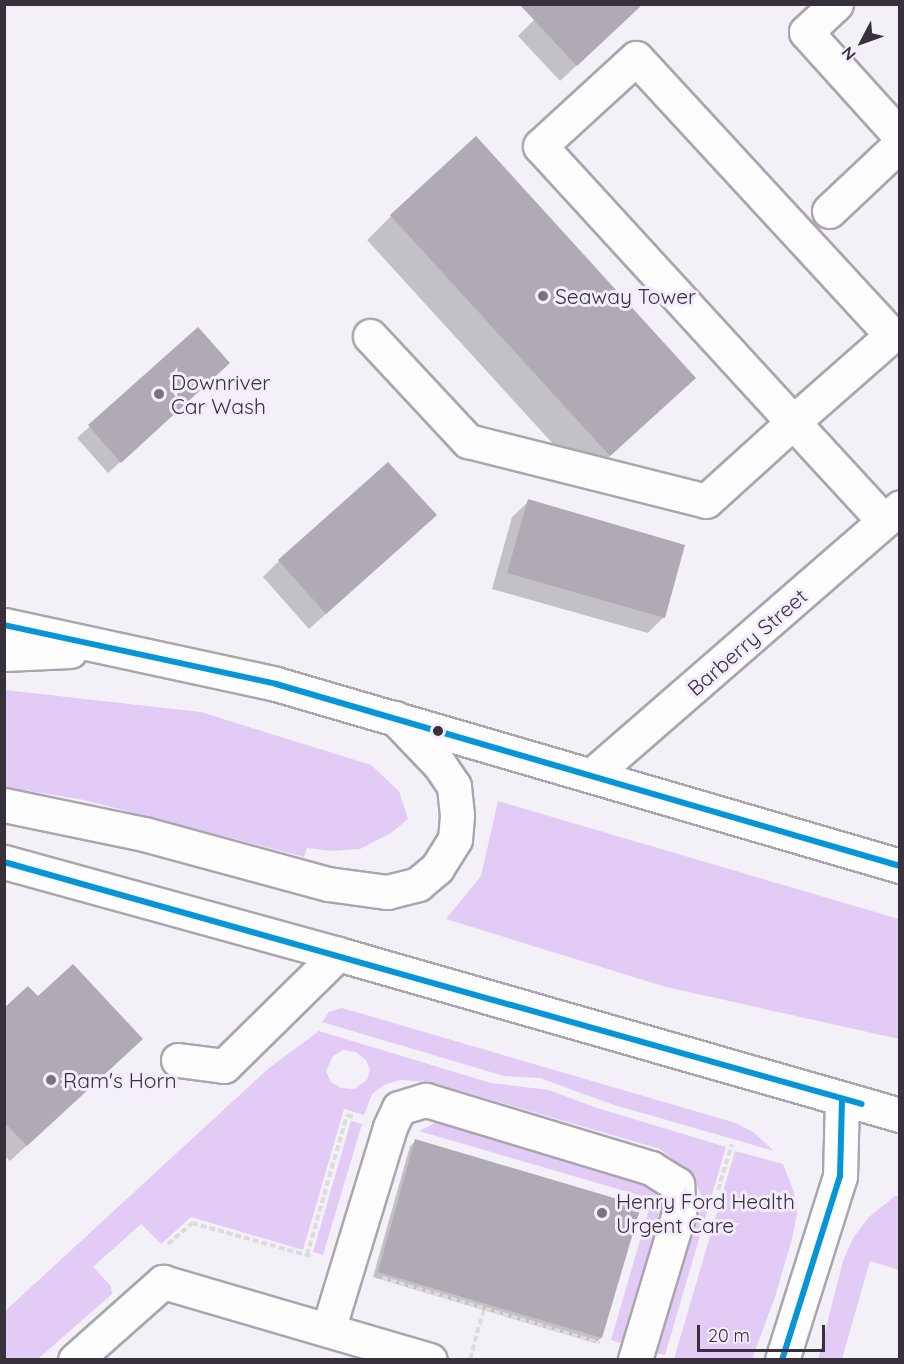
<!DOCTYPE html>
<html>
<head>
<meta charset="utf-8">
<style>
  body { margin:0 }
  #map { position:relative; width:904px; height:1364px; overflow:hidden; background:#f4f0f8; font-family:Quicksand,sans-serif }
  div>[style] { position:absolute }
  .green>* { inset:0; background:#e2ccf6 }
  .shadow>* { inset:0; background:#0003 }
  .building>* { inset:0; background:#afaab3 }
  .path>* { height:4px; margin-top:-2px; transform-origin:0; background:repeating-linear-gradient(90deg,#dcdbde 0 6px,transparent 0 9px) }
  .roads { filter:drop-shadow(2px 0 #aaa5ae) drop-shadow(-2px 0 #aaa5ae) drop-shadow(0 2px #aaa5ae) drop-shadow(0 -2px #aaa5ae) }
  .minor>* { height:33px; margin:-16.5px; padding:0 16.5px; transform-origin:16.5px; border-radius:16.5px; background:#fdfdfe }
  .major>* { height:33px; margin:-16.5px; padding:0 16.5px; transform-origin:16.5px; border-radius:16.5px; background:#fdfdfe }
  .bus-1>* { height:6px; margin:-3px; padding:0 3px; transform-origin:3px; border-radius:3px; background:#0696d7 }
  .dots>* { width:16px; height:16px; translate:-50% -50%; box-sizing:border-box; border:3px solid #f4ecfc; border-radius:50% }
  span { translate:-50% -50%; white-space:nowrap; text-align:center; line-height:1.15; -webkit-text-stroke:6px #f4ecfc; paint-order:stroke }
  .poi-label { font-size:21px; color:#36313b }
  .left { translate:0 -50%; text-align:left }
  .street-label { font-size:21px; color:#36313b }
  .frame { position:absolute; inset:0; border:6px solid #36313b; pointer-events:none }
  .north { position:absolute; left:832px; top:12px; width:60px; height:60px; -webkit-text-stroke:4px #f4ecfc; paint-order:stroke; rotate:229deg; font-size:16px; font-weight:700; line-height:24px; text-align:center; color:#36313b }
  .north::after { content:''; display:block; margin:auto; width:21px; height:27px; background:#36313b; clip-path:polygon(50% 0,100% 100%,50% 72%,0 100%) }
  .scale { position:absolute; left:697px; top:1325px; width:128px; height:27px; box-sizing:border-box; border:3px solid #36313b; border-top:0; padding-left:8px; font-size:18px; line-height:21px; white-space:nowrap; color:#36313b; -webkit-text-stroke:4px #f4ecfc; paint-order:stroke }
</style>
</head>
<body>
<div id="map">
  <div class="green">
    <i style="clip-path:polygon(5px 690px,201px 712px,371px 765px,399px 791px,408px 819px,391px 833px,360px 849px,332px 851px,307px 848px,304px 857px,84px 800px,5px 787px)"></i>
    <i style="clip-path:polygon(498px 801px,899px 919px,899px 1039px,666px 987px,446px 919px,481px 876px)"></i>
    <i style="clip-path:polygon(342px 1008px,736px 1123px,753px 1132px,774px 1151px,611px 1104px,540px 1078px,504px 1076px,322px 1022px,329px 1012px)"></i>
    <i style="clip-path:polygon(evenodd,319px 1031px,491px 1083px,549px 1090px,594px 1107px,726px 1147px,665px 1355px,656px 1353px,702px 1197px,691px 1173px,660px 1149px,430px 1082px,400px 1080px,384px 1085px,372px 1094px,364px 1115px,344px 1109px,303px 1250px,191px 1217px,161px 1244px,141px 1224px,93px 1267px,111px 1286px,112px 1294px,38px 1359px,5px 1359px,5px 1311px,269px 1068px,319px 1031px,343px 1050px,356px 1052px,366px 1060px,370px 1070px,367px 1080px,354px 1089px,341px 1088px,331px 1082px,326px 1071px,333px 1056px,343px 1050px)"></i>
    <i style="clip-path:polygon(351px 1121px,362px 1124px,323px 1255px,313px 1252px)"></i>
    <i style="clip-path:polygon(435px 1123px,443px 1123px,649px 1184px,655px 1189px,661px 1200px,661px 1210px,623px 1344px,611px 1340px,652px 1199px,419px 1131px)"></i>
    <i style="clip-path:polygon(735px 1151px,783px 1164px,794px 1192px,797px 1214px,792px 1239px,775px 1297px,752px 1359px,674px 1359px)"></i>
    <i style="clip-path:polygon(895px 1196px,899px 1197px,899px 1270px,870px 1261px,842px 1359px,818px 1359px,843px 1261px,853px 1238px,869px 1217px)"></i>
  </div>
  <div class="shadow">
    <i style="clip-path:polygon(550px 4px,642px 4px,560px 81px,518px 36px)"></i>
    <i style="clip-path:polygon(391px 216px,669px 402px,585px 479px,367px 240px)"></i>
    <i style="clip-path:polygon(198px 329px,217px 374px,108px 473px,77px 438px)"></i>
    <i style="clip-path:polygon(529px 501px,664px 617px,648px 633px,492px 589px,512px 517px)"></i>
    <i style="clip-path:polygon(419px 531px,309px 629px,263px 577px,279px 561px)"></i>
    <i style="clip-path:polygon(38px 998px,124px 1055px,10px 1161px,4px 1155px,4px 1010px)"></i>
    <i style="clip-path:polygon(416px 1141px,601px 1338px,595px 1343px,373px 1277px,410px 1146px)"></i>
  </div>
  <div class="building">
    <i style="clip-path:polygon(519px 4px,643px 4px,577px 66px)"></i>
    <i style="clip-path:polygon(476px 136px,696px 378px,610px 456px,390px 215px)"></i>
    <i style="clip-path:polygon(198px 327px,230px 363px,121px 463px,88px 425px)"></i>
    <i style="clip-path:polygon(388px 462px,437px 515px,326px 614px,278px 560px)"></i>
    <i style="clip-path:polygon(528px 499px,685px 545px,665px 618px,507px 573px)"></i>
    <i style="clip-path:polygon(73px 964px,143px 1039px,27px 1146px,4px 1122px,4px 1008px,28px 986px,38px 996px)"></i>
    <i style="clip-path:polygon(415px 1139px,641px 1206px,602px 1338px,378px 1272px)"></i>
  </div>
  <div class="path">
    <i style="left:718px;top:1190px;width:48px;rotate:-73.1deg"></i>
    <i style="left:168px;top:1244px;width:32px;rotate:-41deg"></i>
    <i style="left:192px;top:1223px;width:123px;rotate:15.6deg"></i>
    <i style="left:307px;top:1255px;width:146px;rotate:-74.1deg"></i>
    <i style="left:347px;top:1115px;width:7px;rotate:16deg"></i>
    <i style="left:382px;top:1278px;width:227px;rotate:16.6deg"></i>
    <i style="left:470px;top:1359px;width:52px;rotate:-74.4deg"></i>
  </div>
  <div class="roads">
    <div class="minor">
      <i style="left:836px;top:4px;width:41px;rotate:137deg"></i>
      <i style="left:806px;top:32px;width:140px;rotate:47.9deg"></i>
      <i style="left:829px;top:211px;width:98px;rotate:-43.3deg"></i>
      <i style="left:370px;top:336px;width:144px;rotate:47deg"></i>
      <i style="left:468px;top:441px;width:245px;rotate:14.1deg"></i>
      <i style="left:706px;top:501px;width:118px;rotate:-42.2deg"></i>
      <i style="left:793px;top:422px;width:374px;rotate:-132.5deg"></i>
      <i style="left:540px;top:146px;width:130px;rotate:-42.5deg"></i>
      <i style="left:636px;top:58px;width:377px;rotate:47.3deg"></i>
      <i style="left:892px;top:335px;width:132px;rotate:138.7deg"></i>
      <i style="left:793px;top:422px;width:134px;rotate:47.4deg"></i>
      <i style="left:592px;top:775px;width:408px;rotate:-41deg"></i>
      <i style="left:178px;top:1060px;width:46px;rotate:7.4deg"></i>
      <i style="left:224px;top:1066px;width:160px;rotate:-44.5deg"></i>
      <i style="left:328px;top:1330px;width:212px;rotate:-73deg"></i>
      <i style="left:390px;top:1127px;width:21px;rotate:-65deg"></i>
      <i style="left:399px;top:1108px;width:28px;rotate:-17deg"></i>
      <i style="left:426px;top:1100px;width:235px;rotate:16.8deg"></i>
      <i style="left:651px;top:1168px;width:31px;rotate:32deg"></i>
      <i style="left:677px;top:1184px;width:29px;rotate:86deg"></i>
      <i style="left:679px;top:1213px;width:153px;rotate:106.7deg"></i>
      <i style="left:75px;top:1360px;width:118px;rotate:-41.6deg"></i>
      <i style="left:163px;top:1282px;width:278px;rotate:16.3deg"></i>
      <i style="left:782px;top:1360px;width:193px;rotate:-72.5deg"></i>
      <i style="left:840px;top:1176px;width:77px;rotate:-88.5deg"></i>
    </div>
    <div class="major">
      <i style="left:4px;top:625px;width:278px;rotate:12.2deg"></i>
      <i style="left:276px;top:684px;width:650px;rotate:16.26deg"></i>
      <i style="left:4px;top:654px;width:66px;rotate:-2.6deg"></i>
      <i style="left:4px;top:805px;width:143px;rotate:11.7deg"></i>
      <i style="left:144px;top:834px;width:191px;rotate:15.2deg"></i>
      <i style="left:328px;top:884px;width:60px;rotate:7.7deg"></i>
      <i style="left:387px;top:892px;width:32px;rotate:-14deg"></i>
      <i style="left:418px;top:884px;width:25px;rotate:-40deg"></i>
      <i style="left:437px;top:868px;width:34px;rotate:-58deg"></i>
      <i style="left:455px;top:839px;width:24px;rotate:-85deg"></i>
      <i style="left:457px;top:815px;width:29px;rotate:-96deg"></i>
      <i style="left:454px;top:786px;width:27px;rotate:-124deg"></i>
      <i style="left:439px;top:764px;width:64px;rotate:-133.7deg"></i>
      <i style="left:4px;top:862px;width:346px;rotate:15.4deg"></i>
      <i style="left:338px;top:954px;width:585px;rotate:15.99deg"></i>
    </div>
  </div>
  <div class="bus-1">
    <i style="left:4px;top:625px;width:278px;rotate:12.2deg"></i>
    <i style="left:276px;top:684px;width:650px;rotate:16.26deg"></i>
    <i style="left:4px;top:862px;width:891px;rotate:15.75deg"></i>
    <i style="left:782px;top:1360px;width:193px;rotate:-72.5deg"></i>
    <i style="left:840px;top:1176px;width:77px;rotate:-88.5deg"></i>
  </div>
  <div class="dots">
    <i style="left:543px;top:296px;background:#78747d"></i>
    <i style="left:159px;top:394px;background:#78747d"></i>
    <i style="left:438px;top:731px;background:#36313b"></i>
    <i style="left:51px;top:1080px;background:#78747d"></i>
    <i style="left:602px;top:1213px;background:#78747d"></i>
  </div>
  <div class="poi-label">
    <span class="left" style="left:555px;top:296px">Seaway Tower</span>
    <span class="left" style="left:171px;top:394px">Downriver<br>Car Wash</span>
    <span class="left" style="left:63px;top:1080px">Ram's Horn</span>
    <span class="left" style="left:616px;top:1213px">Henry Ford Health<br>Urgent Care</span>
  </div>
  <div class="street-label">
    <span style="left:747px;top:642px;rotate:-41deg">Barberry Street</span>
  </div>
  <div class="frame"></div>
  <div class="north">N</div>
  <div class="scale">20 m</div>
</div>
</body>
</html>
